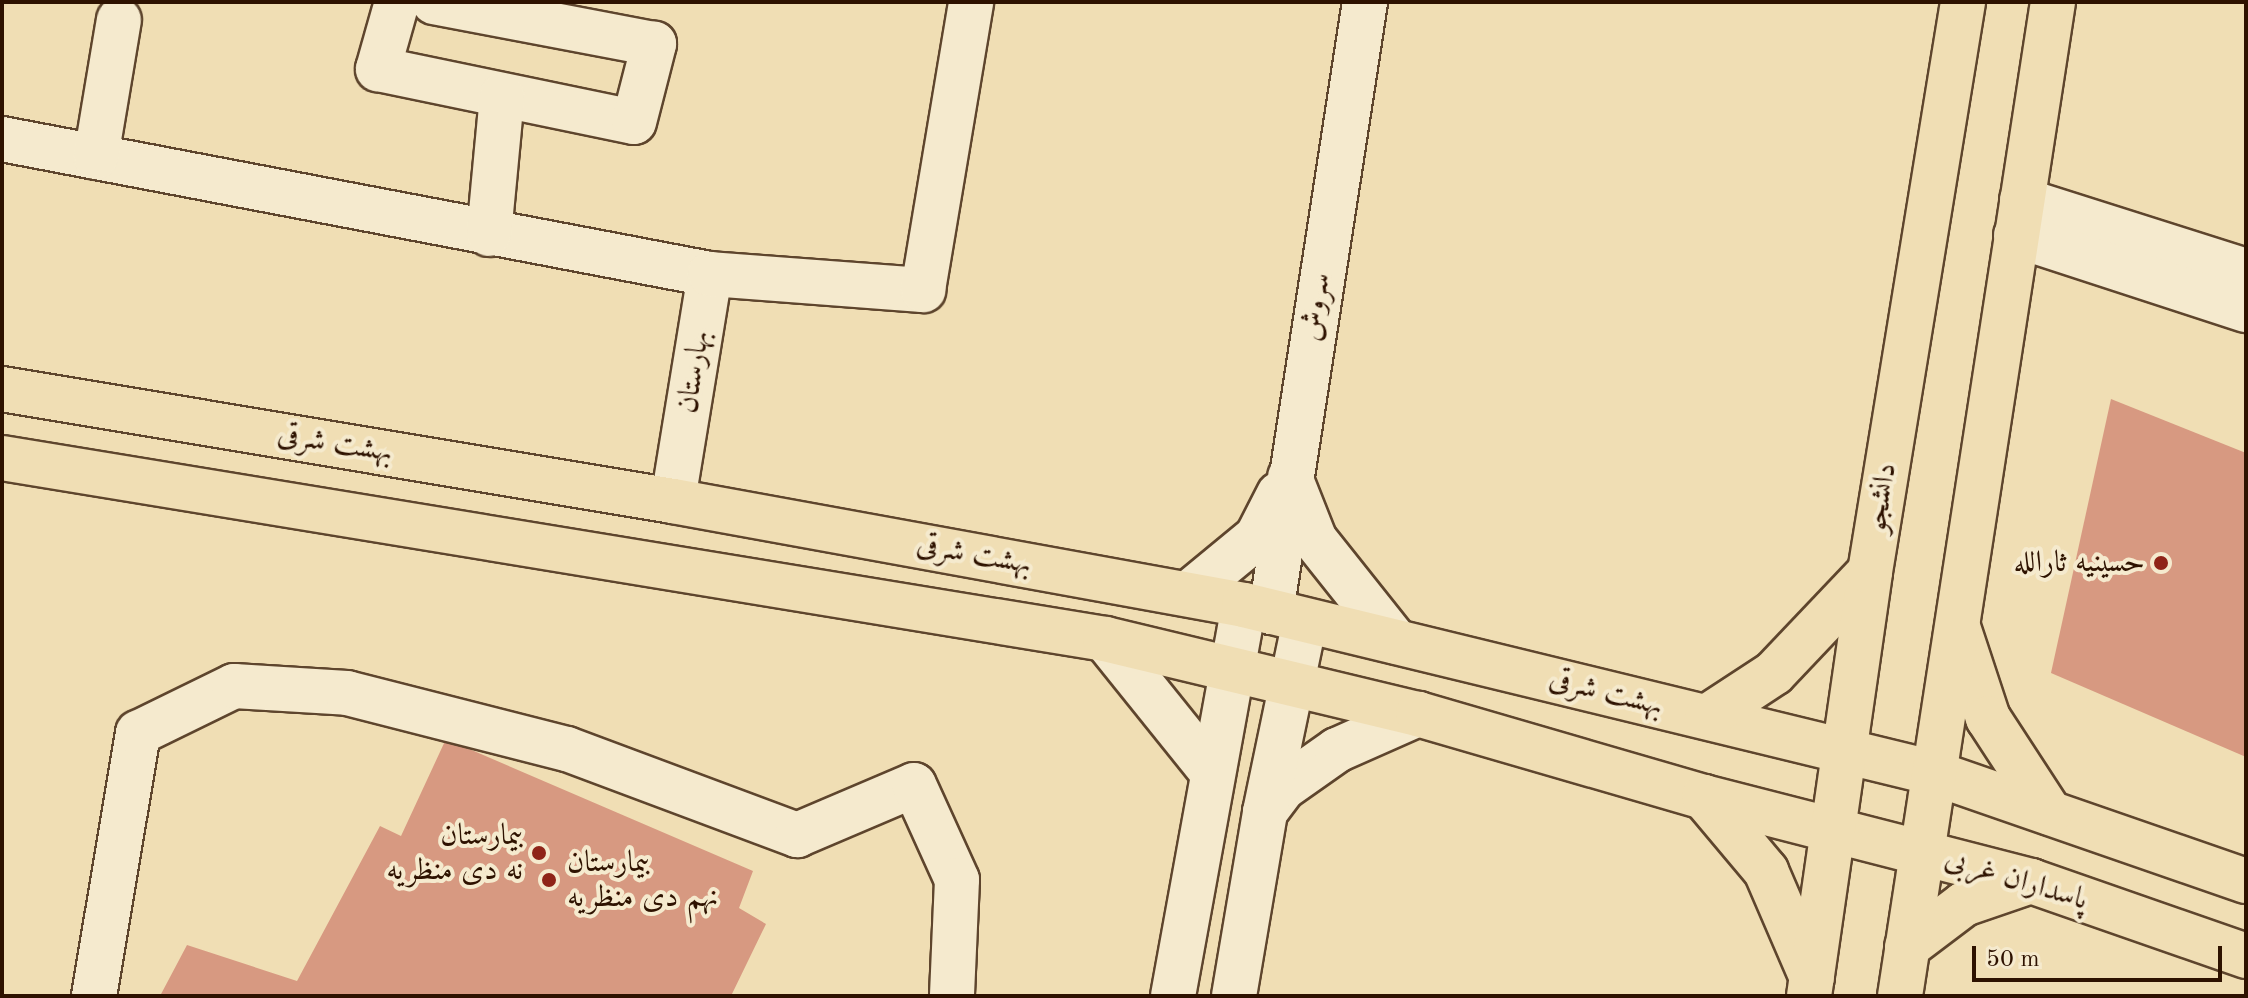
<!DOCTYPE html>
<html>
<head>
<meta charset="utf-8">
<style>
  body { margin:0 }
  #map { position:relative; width:2248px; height:998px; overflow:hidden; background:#f0deb4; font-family:"Old Standard TT",Amiri,serif }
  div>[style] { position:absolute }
  .building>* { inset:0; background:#d79981 }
  .roads { filter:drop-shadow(2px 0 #5e452d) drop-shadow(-2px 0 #5e452d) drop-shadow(0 2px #5e452d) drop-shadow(0 -2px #5e452d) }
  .minor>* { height:44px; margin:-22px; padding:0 22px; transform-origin:22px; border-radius:22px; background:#f5eace }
  .major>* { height:44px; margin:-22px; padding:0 22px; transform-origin:22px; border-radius:22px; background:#f0deb4 }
  .dots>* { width:22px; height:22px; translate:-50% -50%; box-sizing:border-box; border:4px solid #f5eace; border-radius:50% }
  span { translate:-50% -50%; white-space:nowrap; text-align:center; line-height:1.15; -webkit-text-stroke:8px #f5eace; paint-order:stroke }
  .street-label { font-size:30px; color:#2e1200 }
  .poi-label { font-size:30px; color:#2e1200 }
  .right { translate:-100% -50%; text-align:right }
  .left { translate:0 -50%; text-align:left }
  .frame { position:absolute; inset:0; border:4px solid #2e1200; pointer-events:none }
  .scale { position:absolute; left:1972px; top:946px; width:250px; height:36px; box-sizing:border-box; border:4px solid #2e1200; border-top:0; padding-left:10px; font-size:24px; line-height:28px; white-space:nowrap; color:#2e1200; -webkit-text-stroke:6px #f5eace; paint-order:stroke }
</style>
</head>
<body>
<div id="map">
  <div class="building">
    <i style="clip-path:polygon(2111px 399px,2246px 453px,2246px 757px,2051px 673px)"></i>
    <i style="clip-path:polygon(446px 739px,753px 871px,739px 908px,766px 924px,731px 996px,160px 996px,187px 945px,297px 981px,380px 826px,401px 836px)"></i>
  </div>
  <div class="roads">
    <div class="minor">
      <i style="left:397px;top:2px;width:70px;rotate:105.8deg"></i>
      <i style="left:378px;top:69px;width:261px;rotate:11.7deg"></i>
      <i style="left:634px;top:122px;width:81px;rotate:-75.6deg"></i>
      <i style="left:654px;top:44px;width:224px;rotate:-169.2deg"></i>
      <i style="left:2px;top:139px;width:721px;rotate:10.8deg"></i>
      <i style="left:710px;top:274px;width:230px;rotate:99.3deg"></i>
      <i style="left:96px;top:157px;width:139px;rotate:-80.5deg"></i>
      <i style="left:2022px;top:200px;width:235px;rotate:17.6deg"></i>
      <i style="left:489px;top:234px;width:139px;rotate:-84.6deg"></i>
      <i style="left:2016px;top:235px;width:242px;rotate:18.1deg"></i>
      <i style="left:710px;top:274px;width:214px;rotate:4.3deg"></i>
      <i style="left:923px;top:290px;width:292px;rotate:-80.5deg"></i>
      <i style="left:1290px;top:477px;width:68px;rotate:68.4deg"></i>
      <i style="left:1315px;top:540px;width:130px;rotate:51.5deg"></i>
      <i style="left:1189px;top:593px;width:88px;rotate:-39.5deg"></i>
      <i style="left:1257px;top:537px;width:48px;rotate:-62.9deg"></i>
      <i style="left:1271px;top:612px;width:617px;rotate:-81.24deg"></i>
      <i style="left:1105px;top:639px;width:169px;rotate:51.2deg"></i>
      <i style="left:1265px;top:812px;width:30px;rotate:-53deg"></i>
      <i style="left:1283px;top:788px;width:66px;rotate:-35.1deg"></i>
      <i style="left:1337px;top:750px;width:89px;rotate:-24deg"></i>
      <i style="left:94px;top:996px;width:267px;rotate:-80.5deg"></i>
      <i style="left:138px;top:733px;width:107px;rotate:-26.1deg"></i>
      <i style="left:234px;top:686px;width:113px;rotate:3.5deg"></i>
      <i style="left:347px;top:693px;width:227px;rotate:14.3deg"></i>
      <i style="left:567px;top:749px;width:246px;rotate:20.5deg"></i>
      <i style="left:797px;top:835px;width:127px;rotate:-23.1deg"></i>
      <i style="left:914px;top:785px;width:104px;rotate:65.6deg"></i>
      <i style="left:957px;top:880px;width:116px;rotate:92.5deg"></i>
      <i style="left:1173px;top:996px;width:397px;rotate:-79.7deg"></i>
      <i style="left:1234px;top:996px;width:187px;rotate:-80.4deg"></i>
      <i style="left:1265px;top:812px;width:195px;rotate:-78.2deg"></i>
    </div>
    <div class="major">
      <i style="left:2px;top:389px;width:680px;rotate:9.48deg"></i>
      <i style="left:673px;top:501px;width:580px;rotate:10.32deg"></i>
      <i style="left:1244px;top:605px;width:710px;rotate:13.68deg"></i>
      <i style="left:1934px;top:773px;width:330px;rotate:19.1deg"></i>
      <i style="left:2px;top:458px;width:1118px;rotate:9.32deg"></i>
      <i style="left:1105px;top:639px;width:322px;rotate:13.5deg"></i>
      <i style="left:1418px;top:714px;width:298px;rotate:16.2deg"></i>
      <i style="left:1704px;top:797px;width:338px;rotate:14.4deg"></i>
      <i style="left:2031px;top:881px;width:228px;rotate:19.2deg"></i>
      <i style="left:1958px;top:627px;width:96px;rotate:71.8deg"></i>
      <i style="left:1988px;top:718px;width:113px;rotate:56.9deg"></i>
      <i style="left:1707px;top:717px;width:80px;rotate:-33.3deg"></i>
      <i style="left:1774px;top:673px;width:139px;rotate:-46.5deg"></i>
      <i style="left:1704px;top:797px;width:97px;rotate:50deg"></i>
      <i style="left:1766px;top:871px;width:116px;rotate:66.7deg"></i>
      <i style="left:1907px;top:947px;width:71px;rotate:-37deg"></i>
      <i style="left:1964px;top:904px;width:71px;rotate:-18.9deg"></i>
      <i style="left:1809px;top:996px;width:428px;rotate:-81.8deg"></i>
      <i style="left:1870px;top:572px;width:578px;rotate:-80.73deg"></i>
      <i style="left:1900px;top:996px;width:1006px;rotate:-81.25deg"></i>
    </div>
  </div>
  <div class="dots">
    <i style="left:2161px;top:563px;background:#8f2418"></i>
    <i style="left:539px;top:853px;background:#8f2418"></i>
    <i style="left:549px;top:880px;background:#8f2418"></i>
  </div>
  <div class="street-label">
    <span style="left:1316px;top:307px;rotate:-81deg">سروش</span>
    <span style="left:694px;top:372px;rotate:-81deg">بهارستان</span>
    <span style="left:335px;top:444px;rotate:9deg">بهشت شرقی</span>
    <span style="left:1882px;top:498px;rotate:-81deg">دانشجو</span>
    <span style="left:974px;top:555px;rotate:10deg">بهشت شرقی</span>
    <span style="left:1606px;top:693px;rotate:14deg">بهشت شرقی</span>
    <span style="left:2016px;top:880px;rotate:17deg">پاسداران غربی</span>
  </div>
  <div class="poi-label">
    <span class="right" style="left:2145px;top:563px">حسینیه ثارالله</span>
    <span class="right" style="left:523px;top:853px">بیمارستان<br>نه دی منظریه</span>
    <span class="left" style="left:567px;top:880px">بیمارستان<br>نهم دی منظریه</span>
  </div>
  <div class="frame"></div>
  <div class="scale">50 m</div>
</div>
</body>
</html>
